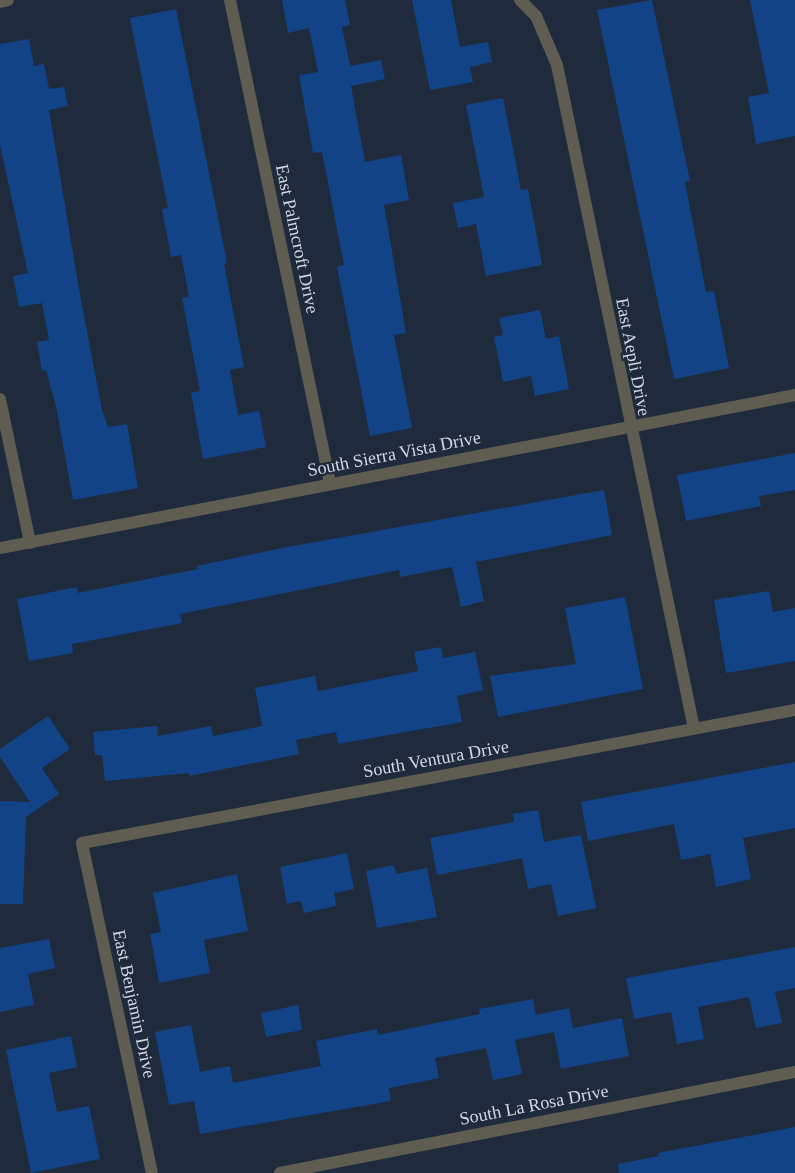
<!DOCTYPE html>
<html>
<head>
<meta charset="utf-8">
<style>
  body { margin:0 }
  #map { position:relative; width:795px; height:1173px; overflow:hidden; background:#1f2b3d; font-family:Georgia,serif }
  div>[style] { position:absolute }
  .building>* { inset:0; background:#124386 }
  .minor>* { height:12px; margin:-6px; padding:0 6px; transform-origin:6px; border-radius:6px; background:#5f5c51 }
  span { translate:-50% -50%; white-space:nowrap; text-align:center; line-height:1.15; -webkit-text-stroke:4.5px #1f2b3d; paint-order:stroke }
  .street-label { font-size:18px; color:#d1d9e5 }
</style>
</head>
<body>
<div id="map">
  <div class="building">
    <i style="clip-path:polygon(282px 0,345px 0,350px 25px,342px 27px,350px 66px,381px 60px,385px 79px,351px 86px,365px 162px,401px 155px,409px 200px,384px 205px,406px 333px,394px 335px,412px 428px,370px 436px,337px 267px,344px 265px,322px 152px,313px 153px,299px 75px,318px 72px,309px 28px,288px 33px)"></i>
    <i style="clip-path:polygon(412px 0,451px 0,460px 47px,488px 42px,492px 62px,470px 67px,473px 82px,430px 90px)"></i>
    <i style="clip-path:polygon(652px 0,690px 181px,685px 182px,706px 292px,714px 291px,729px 368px,674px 379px,597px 10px)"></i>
    <i style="clip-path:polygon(750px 0,795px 0,795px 136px,756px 144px,748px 97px,769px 93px)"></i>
    <i style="clip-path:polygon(176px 9px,227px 263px,224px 264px,244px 367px,230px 370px,238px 415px,259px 411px,266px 447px,203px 459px,191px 393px,200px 391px,182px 298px,189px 297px,181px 255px,171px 257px,162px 209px,168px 208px,130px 18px)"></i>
    <i style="clip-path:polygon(29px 39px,34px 66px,44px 64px,49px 89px,64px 87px,68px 106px,49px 110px,80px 295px,102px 410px,108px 427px,127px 424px,138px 488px,73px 500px,56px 406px,46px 370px,42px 371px,37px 342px,49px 340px,42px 303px,19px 307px,13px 276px,28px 273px,0 145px,0 44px)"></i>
    <i style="clip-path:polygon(503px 98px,521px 190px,528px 189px,542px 265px,486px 276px,476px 224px,458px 228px,453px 203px,484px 197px,466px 105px)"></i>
    <i style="clip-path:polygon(540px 310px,546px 339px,559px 336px,569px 389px,535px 396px,531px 376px,503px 382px,494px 337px,503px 335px,499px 318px)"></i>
    <i style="clip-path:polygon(795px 453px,795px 490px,759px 496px,761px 506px,686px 521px,677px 475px)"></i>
    <i style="clip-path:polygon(604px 490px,612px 535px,476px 562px,484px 601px,461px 607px,452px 567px,400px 577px,399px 570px,180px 614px,182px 623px,72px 644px,73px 653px,29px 661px,17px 599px,77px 587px,78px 593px,198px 569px,197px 566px,282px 548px)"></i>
    <i style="clip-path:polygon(769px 591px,773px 612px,795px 608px,795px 661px,726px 673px,714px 600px)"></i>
    <i style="clip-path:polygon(625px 597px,643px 689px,498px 717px,490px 676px,576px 664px,565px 608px)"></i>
    <i style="clip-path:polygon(441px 647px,443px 658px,475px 652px,483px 690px,457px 696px,462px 722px,338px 744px,336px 732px,296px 740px,299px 754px,189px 776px,189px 773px,105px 781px,102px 755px,95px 755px,93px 732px,157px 726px,158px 736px,211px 726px,213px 736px,262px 726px,255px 688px,315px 676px,318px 691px,418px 671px,414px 652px)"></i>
    <i style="clip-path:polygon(48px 716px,70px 749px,42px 768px,59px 794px,26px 817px,23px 904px,0 904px,0 801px,30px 802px,0 757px,0 749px)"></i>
    <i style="clip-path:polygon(795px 762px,795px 828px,743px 838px,751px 879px,716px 887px,710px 854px,681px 860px,674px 824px,588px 841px,581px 802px)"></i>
    <i style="clip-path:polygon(538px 810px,544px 842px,581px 835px,596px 908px,558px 916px,551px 884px,528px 889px,522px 858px,437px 875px,430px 838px,514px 822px,513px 814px)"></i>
    <i style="clip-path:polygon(347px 853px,354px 889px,334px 893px,336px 906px,304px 913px,301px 901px,287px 904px,280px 867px)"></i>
    <i style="clip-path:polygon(394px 865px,396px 874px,427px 868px,437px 917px,377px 928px,366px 871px)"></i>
    <i style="clip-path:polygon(237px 874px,248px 931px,204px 940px,210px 973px,159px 983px,150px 934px,161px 932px,153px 893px)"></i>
    <i style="clip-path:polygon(49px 939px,55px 968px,28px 974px,34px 1005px,0 1012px,0 948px)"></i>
    <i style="clip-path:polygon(795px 947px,795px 988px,775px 992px,782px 1023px,756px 1028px,749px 997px,698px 1007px,704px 1039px,677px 1044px,671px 1012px,634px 1019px,626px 978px)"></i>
    <i style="clip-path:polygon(533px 999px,536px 1015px,569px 1008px,573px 1028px,622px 1018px,629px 1056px,561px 1069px,554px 1032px,515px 1040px,522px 1074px,493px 1080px,486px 1048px,435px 1058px,439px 1078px,389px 1088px,391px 1101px,200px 1134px,194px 1101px,169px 1105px,155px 1032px,191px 1025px,200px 1072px,230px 1066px,233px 1083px,321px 1066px,316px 1041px,377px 1029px,378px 1035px,480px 1014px,479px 1009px)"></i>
    <i style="clip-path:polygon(298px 1005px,302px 1030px,266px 1037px,261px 1013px)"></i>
    <i style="clip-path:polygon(71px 1036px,77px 1067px,49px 1073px,57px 1112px,89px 1106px,100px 1159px,31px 1173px,6px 1050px)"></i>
    <i style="clip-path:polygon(795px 1127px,795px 1173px,619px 1173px,618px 1164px,659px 1156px,658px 1153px)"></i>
  </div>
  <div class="minor">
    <i style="left:230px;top:0;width:494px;rotate:78.3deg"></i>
    <i style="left:520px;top:0;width:23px;rotate:45deg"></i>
    <i style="left:536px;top:16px;width:53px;rotate:66.8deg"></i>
    <i style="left:557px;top:65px;width:678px;rotate:78.34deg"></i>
    <i style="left:0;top:2px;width:8px;rotate:-14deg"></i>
    <i style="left:0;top:399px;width:147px;rotate:78.2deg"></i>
    <i style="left:0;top:548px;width:810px;rotate:-10.89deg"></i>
    <i style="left:152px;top:1173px;width:337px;rotate:-102deg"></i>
    <i style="left:82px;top:843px;width:725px;rotate:-10.57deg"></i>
    <i style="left:280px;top:1173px;width:525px;rotate:-11.1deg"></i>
  </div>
  <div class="street-label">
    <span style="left:297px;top:239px;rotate:78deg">East Palmcroft Drive</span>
    <span style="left:633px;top:357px;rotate:79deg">East Aepli Drive</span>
    <span style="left:394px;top:454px;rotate:-11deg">South Sierra Vista Drive</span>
    <span style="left:436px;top:759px;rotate:-10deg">South Ventura Drive</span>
    <span style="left:134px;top:1004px;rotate:78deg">East Benjamin Drive</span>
    <span style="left:534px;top:1105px;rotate:-11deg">South La Rosa Drive</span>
  </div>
</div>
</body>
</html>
